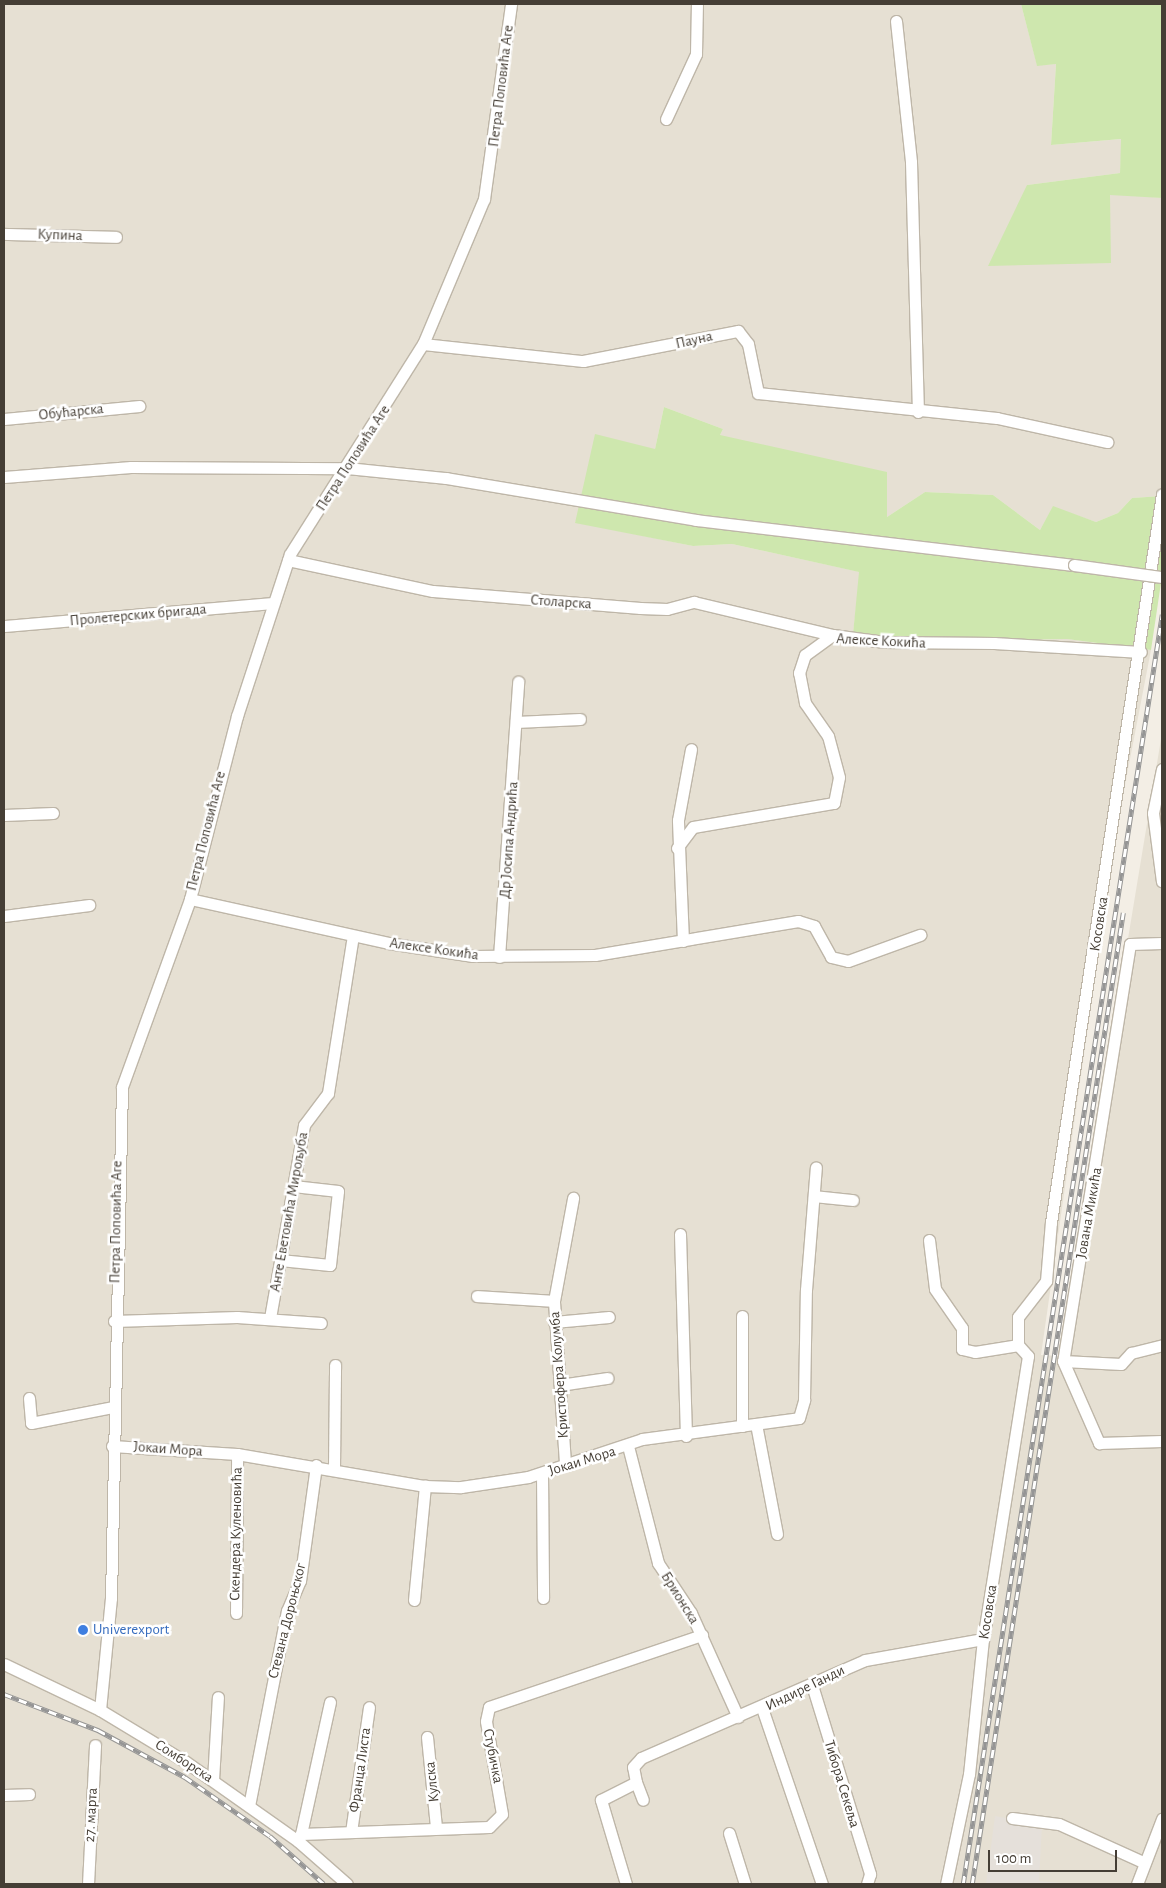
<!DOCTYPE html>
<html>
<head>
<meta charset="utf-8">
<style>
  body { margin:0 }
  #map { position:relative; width:1166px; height:1888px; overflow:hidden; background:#f3eee5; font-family:"Alegreya Sans",sans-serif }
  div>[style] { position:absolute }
  .residential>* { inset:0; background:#e6e0d3 }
  .industrial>* { inset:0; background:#e5e0da }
  .green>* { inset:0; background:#cee7ae }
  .roads { filter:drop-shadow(1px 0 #beb6a8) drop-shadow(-1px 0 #beb6a8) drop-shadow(0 1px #beb6a8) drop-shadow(0 -1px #beb6a8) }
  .minor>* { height:11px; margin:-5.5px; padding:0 5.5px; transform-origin:5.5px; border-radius:5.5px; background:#fff }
  .rail>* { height:4.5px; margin-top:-2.25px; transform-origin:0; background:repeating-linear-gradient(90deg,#fff 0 8px,#959595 0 16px); box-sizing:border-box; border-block:1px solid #959595 }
  .bridges { filter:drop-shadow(1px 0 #beb6a8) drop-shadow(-1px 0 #beb6a8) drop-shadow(0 1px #beb6a8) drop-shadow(0 -1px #beb6a8) }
  .minor-bridge>* { height:11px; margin:-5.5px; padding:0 5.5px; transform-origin:5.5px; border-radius:5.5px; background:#fff }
  .dots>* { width:14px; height:14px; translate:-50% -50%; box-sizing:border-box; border:2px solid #fff; border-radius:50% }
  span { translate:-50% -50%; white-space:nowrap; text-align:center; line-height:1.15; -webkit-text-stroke:5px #fff; paint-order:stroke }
  .street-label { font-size:15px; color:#453e35 }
  .shop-label { font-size:15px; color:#366cbe }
  .left { translate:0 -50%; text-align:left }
  .frame { position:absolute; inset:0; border:5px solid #453e35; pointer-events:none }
  .scale { position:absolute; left:988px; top:1850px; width:129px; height:22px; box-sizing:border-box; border:2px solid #453e35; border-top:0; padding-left:6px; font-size:15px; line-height:18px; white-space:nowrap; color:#453e35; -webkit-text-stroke:4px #fff; paint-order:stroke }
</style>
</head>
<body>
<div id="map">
  <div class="residential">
    <i style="clip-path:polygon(4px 4px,1021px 4px,1037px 65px,1056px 64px,1051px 145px,1122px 139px,1120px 173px,1027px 185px,1162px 198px,1162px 496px,1132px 498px,1118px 513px,1096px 522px,1053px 507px,1040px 530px,993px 495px,925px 492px,887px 517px,719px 437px,723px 429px,664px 407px,655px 449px,575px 522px,693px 546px,732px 544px,860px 572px,853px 634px,941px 641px,1067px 639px,1151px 650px,1115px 837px,1041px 1355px,1059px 1356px,1162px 733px,1162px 1884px,4px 1884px)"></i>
  </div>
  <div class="industrial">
    <i style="clip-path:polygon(995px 1816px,1042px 1825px,1039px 1881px,1074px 1884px,986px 1884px)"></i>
  </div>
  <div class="green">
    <i style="clip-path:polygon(1021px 4px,1162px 4px,1162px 198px,1110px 195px,1111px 263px,988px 266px,1027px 185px,1120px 173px,1121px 139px,1051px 145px,1056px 64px,1037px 66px)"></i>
    <i style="clip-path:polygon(664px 407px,723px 429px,720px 435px,887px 472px,887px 517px,925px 492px,993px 495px,1040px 530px,1053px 506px,1096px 522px,1118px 513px,1132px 498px,1162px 496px,1162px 576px,1151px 650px,1067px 639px,941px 641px,853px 634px,859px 572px,732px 544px,693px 546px,575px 523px,595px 434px,655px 449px)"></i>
  </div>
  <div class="roads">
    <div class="minor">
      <i style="left:896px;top:21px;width:142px;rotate:83.9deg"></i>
      <i style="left:911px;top:162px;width:250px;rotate:88.4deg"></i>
      <i style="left:666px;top:119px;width:72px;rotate:-65.2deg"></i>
      <i style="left:696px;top:54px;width:50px;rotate:-88.9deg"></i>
      <i style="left:4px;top:234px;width:112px;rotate:1.5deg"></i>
      <i style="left:423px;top:344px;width:161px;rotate:6.1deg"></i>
      <i style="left:583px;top:361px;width:158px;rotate:-11deg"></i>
      <i style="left:738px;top:331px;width:16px;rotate:52deg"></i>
      <i style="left:748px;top:344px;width:50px;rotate:78.5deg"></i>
      <i style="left:758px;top:393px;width:240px;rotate:6deg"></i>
      <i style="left:997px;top:418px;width:113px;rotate:12.3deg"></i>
      <i style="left:4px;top:419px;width:136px;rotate:-5.5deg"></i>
      <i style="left:4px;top:477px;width:127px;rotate:-4.5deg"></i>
      <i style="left:131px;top:467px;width:216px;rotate:0.3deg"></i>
      <i style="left:347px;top:468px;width:100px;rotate:5.8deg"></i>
      <i style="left:446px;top:478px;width:254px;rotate:9.5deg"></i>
      <i style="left:696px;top:520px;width:381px;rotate:6.8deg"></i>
      <i style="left:288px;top:560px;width:148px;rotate:12.1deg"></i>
      <i style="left:433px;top:591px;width:208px;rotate:4.7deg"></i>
      <i style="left:640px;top:608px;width:27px;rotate:2deg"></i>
      <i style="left:667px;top:609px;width:28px;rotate:-15deg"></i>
      <i style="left:694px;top:602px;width:143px;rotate:13.4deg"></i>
      <i style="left:833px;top:635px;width:52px;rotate:7.7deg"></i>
      <i style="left:885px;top:642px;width:109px;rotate:0.5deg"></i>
      <i style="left:994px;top:643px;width:147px;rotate:3.5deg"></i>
      <i style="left:4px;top:626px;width:270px;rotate:-4.9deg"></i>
      <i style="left:516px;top:722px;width:64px;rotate:-2.7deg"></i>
      <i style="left:1162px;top:769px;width:45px;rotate:101.6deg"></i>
      <i style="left:1153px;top:813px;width:69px;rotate:82.5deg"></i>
      <i style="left:4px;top:815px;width:49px;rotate:-2.3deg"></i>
      <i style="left:677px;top:848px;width:26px;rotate:-53deg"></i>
      <i style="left:693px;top:827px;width:143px;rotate:-9.7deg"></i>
      <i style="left:834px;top:803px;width:26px;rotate:-79deg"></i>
      <i style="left:839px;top:777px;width:42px;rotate:-105deg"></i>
      <i style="left:828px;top:736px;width:40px;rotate:-124.9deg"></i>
      <i style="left:805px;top:703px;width:31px;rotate:-101deg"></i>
      <i style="left:799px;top:673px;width:19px;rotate:-72deg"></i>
      <i style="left:805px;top:655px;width:34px;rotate:-36deg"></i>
      <i style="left:190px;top:899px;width:203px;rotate:12.5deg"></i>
      <i style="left:388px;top:943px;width:86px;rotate:8.7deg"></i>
      <i style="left:473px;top:956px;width:122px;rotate:-0.5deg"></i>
      <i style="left:595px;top:955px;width:206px;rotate:-9.5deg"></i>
      <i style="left:798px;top:921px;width:17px;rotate:17deg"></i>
      <i style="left:814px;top:926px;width:35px;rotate:61deg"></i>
      <i style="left:831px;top:957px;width:17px;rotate:13deg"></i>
      <i style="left:848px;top:961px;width:77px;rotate:-19.9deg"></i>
      <i style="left:4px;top:916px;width:86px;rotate:-7.4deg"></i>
      <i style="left:683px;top:941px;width:121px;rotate:-92.4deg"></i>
      <i style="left:678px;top:820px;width:72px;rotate:-79.6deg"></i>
      <i style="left:1162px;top:943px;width:32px;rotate:178deg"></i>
      <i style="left:1130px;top:944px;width:422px;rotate:99.1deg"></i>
      <i style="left:1063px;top:1361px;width:90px;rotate:66.3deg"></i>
      <i style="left:1099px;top:1443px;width:63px;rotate:-1.8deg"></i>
      <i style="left:499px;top:957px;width:276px;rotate:-86deg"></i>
      <i style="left:814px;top:1196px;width:39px;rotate:6deg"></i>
      <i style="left:680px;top:1234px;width:202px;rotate:88.3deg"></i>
      <i style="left:929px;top:1240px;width:49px;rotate:83deg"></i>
      <i style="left:935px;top:1289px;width:47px;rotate:55.3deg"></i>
      <i style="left:962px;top:1328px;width:21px;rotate:90deg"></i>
      <i style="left:962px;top:1349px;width:13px;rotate:13deg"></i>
      <i style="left:975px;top:1352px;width:44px;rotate:-9.2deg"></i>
      <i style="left:1018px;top:1345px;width:15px;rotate:48deg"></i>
      <i style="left:1028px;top:1356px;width:287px;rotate:99deg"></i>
      <i style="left:983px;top:1639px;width:136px;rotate:95.9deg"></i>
      <i style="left:969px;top:1774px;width:112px;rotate:101.8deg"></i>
      <i style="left:280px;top:1260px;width:50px;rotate:5.7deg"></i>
      <i style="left:330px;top:1265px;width:74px;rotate:-83.8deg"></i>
      <i style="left:338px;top:1191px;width:45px;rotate:-173.7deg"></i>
      <i style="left:477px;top:1296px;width:77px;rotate:3.7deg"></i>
      <i style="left:742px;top:1316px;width:110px;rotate:90deg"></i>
      <i style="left:270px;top:1318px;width:196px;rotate:-80deg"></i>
      <i style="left:304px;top:1125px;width:40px;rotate:-53deg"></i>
      <i style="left:328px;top:1093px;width:159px;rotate:-81deg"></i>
      <i style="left:114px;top:1321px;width:123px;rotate:-1.9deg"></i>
      <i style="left:237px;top:1317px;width:84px;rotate:4.1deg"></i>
      <i style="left:554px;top:1322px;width:55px;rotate:-5.2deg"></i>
      <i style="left:1018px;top:1345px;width:28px;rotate:-90deg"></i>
      <i style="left:1018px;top:1317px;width:46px;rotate:-52.1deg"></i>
      <i style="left:1046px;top:1281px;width:59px;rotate:-85.2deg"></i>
      <i style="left:1051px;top:1222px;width:736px;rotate:-81.33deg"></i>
      <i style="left:1063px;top:1361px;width:58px;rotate:3deg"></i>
      <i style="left:1121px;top:1364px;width:15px;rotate:-48deg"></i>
      <i style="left:1131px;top:1353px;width:32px;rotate:-14deg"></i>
      <i style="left:560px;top:1385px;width:48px;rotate:-8.5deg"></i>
      <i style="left:29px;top:1398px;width:25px;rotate:85deg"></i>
      <i style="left:31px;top:1423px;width:84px;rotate:-11deg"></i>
      <i style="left:756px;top:1424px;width:112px;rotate:79.2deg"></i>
      <i style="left:112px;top:1446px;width:125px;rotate:3.7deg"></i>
      <i style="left:237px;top:1454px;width:191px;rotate:9.7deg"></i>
      <i style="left:425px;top:1486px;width:36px;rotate:2deg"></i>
      <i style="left:461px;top:1487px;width:68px;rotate:-8.5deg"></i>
      <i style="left:528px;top:1477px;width:120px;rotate:-18.4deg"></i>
      <i style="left:642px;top:1439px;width:158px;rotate:-7.6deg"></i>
      <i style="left:799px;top:1418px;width:19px;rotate:-74deg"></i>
      <i style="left:804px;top:1400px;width:110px;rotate:-89deg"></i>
      <i style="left:806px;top:1290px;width:123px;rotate:-85.4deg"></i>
      <i style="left:628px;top:1446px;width:121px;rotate:75.6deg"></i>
      <i style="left:658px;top:1563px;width:60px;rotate:56.6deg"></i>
      <i style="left:691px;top:1613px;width:114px;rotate:65.7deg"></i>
      <i style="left:565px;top:1463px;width:162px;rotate:-93.9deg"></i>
      <i style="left:554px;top:1301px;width:105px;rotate:-79.5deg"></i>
      <i style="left:334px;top:1468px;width:103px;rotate:-89.4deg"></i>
      <i style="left:542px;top:1473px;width:125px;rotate:89.5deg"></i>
      <i style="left:414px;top:1600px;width:115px;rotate:-84.5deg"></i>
      <i style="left:236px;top:1613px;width:159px;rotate:-89.6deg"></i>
      <i style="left:4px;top:1664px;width:106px;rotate:25.6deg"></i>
      <i style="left:100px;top:1710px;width:100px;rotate:31.2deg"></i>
      <i style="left:186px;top:1762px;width:137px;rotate:35.2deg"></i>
      <i style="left:298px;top:1841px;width:65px;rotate:41.3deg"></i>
      <i style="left:812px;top:1685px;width:198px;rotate:72.9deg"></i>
      <i style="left:870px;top:1874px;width:10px;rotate:107deg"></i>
      <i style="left:762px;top:1708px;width:186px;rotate:71.2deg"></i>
      <i style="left:100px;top:1710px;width:113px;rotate:-84.4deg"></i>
      <i style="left:111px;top:1598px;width:511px;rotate:-88.77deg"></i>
      <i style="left:122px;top:1087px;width:200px;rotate:-70.1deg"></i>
      <i style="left:190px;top:899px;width:189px;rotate:-75.6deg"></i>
      <i style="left:237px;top:716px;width:170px;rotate:-71.9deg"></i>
      <i style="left:290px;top:554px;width:249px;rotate:-57.7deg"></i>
      <i style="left:423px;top:344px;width:157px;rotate:-67.2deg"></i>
      <i style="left:484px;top:199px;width:197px;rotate:-82.1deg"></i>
      <i style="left:427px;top:1737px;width:90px;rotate:84.3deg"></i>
      <i style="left:213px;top:1780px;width:83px;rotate:-86.6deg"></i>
      <i style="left:636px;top:1782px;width:19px;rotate:69deg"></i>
      <i style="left:4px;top:1795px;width:25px;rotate:-2deg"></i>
      <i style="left:249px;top:1806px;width:199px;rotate:-79deg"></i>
      <i style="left:287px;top:1611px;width:33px;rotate:-67deg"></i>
      <i style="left:300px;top:1581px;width:117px;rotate:-82.1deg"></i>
      <i style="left:1012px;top:1818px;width:47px;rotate:7.3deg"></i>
      <i style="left:1059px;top:1824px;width:94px;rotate:24.4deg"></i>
      <i style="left:351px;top:1832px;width:126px;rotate:-81.8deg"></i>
      <i style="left:729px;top:1833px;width:53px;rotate:72.6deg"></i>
      <i style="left:301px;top:1834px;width:135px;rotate:-77.6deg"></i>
      <i style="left:298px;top:1841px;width:8px;rotate:-67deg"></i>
      <i style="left:301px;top:1834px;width:188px;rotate:-2.1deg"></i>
      <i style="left:489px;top:1827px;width:18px;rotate:-45deg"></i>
      <i style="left:502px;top:1814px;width:94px;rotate:-99.8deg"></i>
      <i style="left:486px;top:1721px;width:14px;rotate:-78deg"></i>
      <i style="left:489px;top:1707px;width:225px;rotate:-18.7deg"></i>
      <i style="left:88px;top:1884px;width:139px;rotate:-87.1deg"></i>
      <i style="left:626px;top:1884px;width:88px;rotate:-106.6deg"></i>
      <i style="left:601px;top:1800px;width:39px;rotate:-27deg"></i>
      <i style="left:636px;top:1782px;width:15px;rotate:-101deg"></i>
      <i style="left:633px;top:1767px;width:12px;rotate:-48deg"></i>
      <i style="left:641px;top:1758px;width:244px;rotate:-23.6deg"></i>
      <i style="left:865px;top:1660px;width:120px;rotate:-10.1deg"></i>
      <i style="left:1137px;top:1884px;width:70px;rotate:-69deg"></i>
    </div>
  </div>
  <div class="rail">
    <i style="left:4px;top:1694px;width:101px;rotate:21deg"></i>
    <i style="left:98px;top:1730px;width:99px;rotate:28.4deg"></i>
    <i style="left:185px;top:1777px;width:103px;rotate:34.8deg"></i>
    <i style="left:270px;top:1836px;width:72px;rotate:41.6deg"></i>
    <i style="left:963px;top:1884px;width:1285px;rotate:-81.09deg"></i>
    <i style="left:972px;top:1884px;width:983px;rotate:-81.16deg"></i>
  </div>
  <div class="bridges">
    <div class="minor-bridge">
      <i style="left:1074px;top:565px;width:89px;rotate:7.8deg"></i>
    </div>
  </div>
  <div class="dots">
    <i style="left:83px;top:1630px;background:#3f7fe0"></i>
  </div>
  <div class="street-label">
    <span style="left:501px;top:86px;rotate:-83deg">Петра Поповића Аге</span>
    <span style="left:60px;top:235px;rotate:2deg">Купина</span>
    <span style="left:694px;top:340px;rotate:-13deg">Пауна</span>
    <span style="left:71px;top:412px;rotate:-6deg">Обућарска</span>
    <span style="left:353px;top:458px;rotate:-57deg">Петра Поповића Аге</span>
    <span style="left:561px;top:602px;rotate:4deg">Столарска</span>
    <span style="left:138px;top:615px;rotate:-5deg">Пролетерских бригада</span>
    <span style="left:881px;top:641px;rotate:3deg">Алексе Кокића</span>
    <span style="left:206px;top:831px;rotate:-76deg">Петра Поповића Аге</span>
    <span style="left:509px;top:840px;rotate:-86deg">Др Јосипа Андрића</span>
    <span style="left:1099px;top:924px;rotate:-81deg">Косовска</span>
    <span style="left:434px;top:949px;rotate:8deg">Алексе Кокића</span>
    <span style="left:289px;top:1212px;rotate:-80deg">Анте Еветовића Мирољуба</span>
    <span style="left:1089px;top:1213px;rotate:-80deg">Јована Микића</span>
    <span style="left:116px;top:1222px;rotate:-89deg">Петра Поповића Аге</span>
    <span style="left:559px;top:1375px;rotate:-94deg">Кристофера Колумба</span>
    <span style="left:168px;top:1449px;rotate:4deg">Јокаи Мора</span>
    <span style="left:582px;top:1461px;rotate:-17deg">Јокаи Мора</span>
    <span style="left:236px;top:1534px;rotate:-89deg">Скендера Куленовића</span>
    <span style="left:680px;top:1598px;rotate:58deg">Брионска</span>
    <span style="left:988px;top:1612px;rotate:-81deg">Косовска</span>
    <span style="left:287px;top:1621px;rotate:-76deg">Стевана Дороњског</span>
    <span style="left:805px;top:1688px;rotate:-26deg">Индире Ганди</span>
    <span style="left:493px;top:1756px;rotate:79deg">Стубичка</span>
    <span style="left:184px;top:1761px;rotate:33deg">Сомборска</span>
    <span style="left:360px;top:1770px;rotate:-82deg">Франца Листа</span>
    <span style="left:432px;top:1782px;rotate:-96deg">Кулска</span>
    <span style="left:842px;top:1784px;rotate:73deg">Тибора Секеља</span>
    <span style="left:91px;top:1815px;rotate:-87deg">27. марта</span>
  </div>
  <div class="shop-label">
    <span class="left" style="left:93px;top:1630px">Univerexport</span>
  </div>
  <div class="frame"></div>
  <div class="scale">100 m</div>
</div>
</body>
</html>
